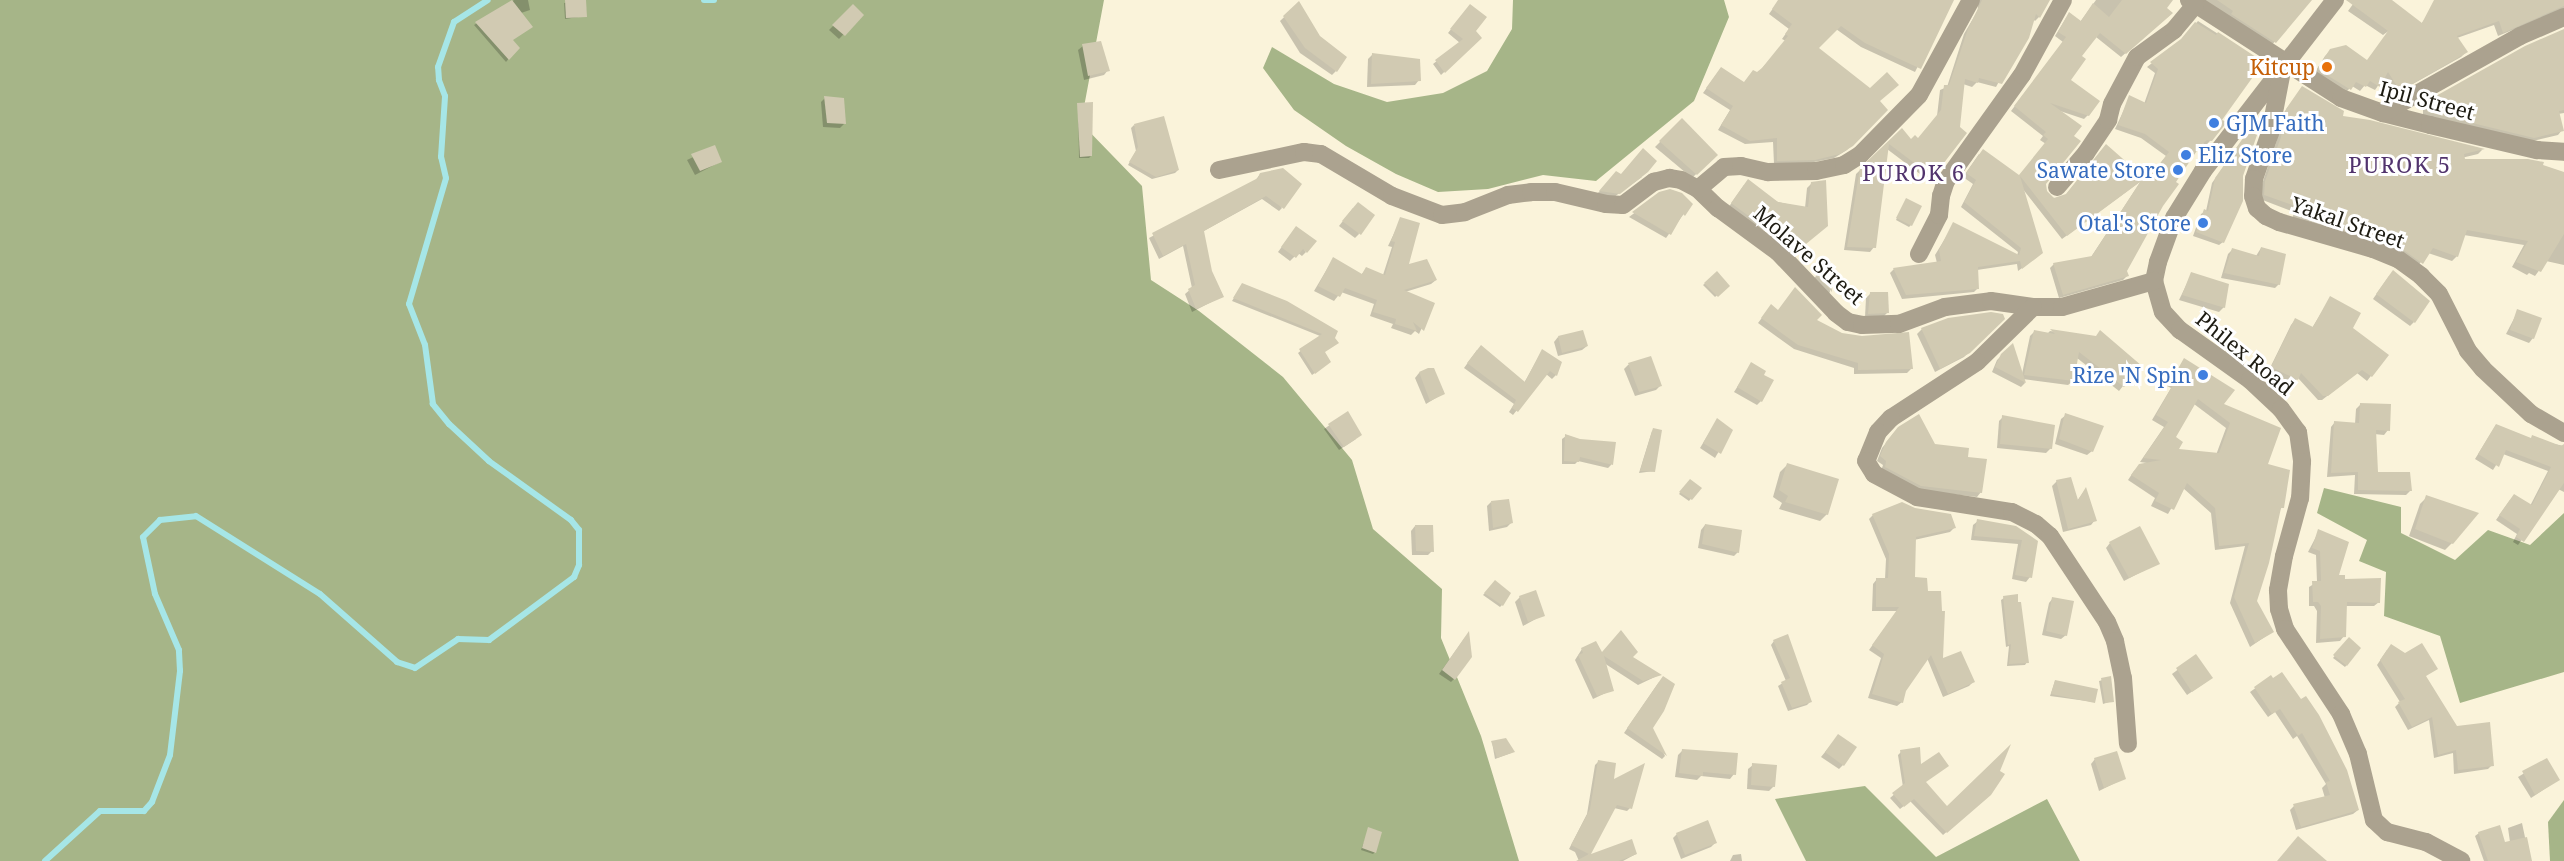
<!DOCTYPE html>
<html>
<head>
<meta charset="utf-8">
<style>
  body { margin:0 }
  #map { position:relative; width:2564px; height:861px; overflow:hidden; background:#faf3da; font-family:"Noto Serif",serif }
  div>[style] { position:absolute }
  .forest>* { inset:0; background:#a6b588 }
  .shadow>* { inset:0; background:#0003 }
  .stream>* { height:6px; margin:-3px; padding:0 3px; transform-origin:3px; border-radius:3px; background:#a6e6e7 }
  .building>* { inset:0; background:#d1cab2 }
  .minor>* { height:18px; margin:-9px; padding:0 9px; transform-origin:9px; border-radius:9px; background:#aba28f }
  .dots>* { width:16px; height:16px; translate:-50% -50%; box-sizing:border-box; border:3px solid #fff; border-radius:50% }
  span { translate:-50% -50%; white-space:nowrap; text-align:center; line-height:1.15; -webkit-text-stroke:6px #fff; paint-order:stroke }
  .food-label { font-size:21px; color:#c56008 }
  .right { translate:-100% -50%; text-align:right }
  .street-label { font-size:21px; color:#1d1b12 }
  .shop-label { font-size:21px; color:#366cbe }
  .left { translate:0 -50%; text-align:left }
  .neighbourhood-label { font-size:22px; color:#51336d; letter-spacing:1.5px }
</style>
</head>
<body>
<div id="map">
  <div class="forest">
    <i style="clip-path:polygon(0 0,1104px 0,1081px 123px,1142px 186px,1151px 280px,1199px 311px,1283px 377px,1352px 460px,1373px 529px,1442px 589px,1441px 638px,1481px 736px,1519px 861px,0 861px)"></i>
    <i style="clip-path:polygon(1513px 0,1724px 0,1729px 17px,1694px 101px,1596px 181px,1543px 175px,1488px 189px,1438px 192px,1396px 174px,1346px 146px,1294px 110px,1263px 68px,1272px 47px,1334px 84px,1387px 102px,1443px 93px,1487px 71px,1512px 29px)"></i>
    <i style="clip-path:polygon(2324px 488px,2401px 507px,2401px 533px,2455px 560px,2488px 530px,2530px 545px,2564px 513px,2564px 672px,2460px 703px,2440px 636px,2384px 616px,2386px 572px,2359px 561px,2367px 540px,2317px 513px)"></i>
    <i style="clip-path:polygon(1865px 786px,1936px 857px,2047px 799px,2080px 861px,1806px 861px,1775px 799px)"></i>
    <i style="clip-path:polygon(2564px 800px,2564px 861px,2550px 861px,2548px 822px)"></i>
  </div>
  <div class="shadow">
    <i style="clip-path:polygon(514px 0,528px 0,530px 10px,521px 13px,512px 40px,518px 48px,506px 62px,474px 25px)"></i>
    <i style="clip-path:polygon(584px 0,585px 16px,565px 19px,564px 3px)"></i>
    <i style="clip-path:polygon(1779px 0,1951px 0,1915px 72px,1861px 47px,1836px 29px,1817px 48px,1886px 110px,1847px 150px,1834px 158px,1809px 163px,1774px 164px,1773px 142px,1745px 144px,1718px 130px,1730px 110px,1703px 93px,1721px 68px,1744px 84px,1757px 74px,1786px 41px,1782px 39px,1789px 29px,1769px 14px)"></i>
    <i style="clip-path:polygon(1977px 0,2049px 0,2039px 17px,2035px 21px,2033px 19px,1996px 87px,1977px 82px,1972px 87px,1963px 84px,1932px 176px,1928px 180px,1887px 149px,1874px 247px,1870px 252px,1844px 250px,1856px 174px,1902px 130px,1911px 141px,1918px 140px,1937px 116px,1940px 90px,1947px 87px,1964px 34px,1978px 10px)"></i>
    <i style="clip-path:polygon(2096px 0,2171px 0,2165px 9px,2171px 14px,2121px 57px,2096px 37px,2080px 56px,2069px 81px,2088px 115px,2084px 119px,2060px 111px,2044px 184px,2049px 197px,2061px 199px,2064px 197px,2102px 150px,2146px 182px,2166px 156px,2141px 138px,2115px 129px,2130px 97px,2144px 104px,2155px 73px,2147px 67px,2180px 41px,2198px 21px,2257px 59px,2220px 120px,2211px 140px,2206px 145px,2202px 143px,2173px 183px,2125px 271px,2127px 276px,2123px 280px,2059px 298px,2050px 268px,2054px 264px,2091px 257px,2141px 181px,2062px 239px,2022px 188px,2037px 257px,2018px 271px,2017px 264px,1977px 270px,1978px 288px,1974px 292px,1902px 299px,1890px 273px,1894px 269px,1937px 263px,1935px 255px,1954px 224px,2017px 256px,2018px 252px,1961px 207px,1973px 184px,1963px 177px,1979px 154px,2019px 177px,2046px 144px,2040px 140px,2043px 136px,2011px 111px,2063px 42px,2055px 36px,2066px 18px,2069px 14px,2080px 22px)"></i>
    <i style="clip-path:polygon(2202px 0,2310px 0,2271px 46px)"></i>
    <i style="clip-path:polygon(2356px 0,2421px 24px,2428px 15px,2472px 0,2564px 0,2564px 13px,2561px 10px,2498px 36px,2494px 25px,2457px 38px,2466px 52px,2461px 57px,2395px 94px,2384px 77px,2375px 90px,2365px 85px,2360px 91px,2352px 86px,2345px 93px,2314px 74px,2325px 56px,2330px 51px,2364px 67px,2390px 30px,2383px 35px,2348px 11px)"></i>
    <i style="clip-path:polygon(1299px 3px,1336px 71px,1332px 75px,1300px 53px,1280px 21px)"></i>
    <i style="clip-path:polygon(853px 6px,862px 15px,839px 39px,829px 30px)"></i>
    <i style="clip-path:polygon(1467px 9px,1475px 31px,1480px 38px,1441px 75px,1433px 64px,1460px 43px,1448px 33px)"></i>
    <i style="clip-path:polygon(2564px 31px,2564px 113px,2558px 114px,2562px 130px,2558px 135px,2529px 142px,2423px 117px,2423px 107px,2428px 102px)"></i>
    <i style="clip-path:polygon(1083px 46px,1108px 70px,1104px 75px,1084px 80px,1078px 50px)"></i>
    <i style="clip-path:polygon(1373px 54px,1419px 80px,1415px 85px,1367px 87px,1368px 59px)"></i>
    <i style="clip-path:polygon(2302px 88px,2341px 118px,2370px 122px,2482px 150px,2478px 154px,2457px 159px,2541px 166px,2564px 174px,2564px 265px,2546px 261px,2535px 276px,2529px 273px,2527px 275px,2512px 267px,2524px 245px,2464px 235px,2457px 256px,2452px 261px,2428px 253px,2417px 267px,2355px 238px,2356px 234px,2292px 220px,2294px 212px,2260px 199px,2261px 187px,2276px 143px,2282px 115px)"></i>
    <i style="clip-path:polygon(825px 98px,844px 124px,840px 128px,823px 127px,821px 102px)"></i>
    <i style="clip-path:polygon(1078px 104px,1091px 156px,1089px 158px,1079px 158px)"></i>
    <i style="clip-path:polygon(1682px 120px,1716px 155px,1692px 178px,1655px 147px)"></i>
    <i style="clip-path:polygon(1134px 125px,1178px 170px,1175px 173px,1152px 179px,1128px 165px,1136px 151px,1131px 128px)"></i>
    <i style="clip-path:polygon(2245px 137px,2242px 175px,2223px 242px,2219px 245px,2193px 236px,2201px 214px,2206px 211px,2212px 183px)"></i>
    <i style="clip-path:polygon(714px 147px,720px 162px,695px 175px,687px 160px)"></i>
    <i style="clip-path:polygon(1617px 173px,1621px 176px,1642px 177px,1614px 197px,1596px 195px)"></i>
    <i style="clip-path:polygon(1260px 174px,1282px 208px,1279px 211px,1262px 199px,1202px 232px,1211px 271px,1223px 296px,1192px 312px,1185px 294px,1192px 288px,1183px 246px,1159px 259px,1149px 238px,1255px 181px)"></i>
    <i style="clip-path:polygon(1811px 184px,1822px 230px,1800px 247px,1775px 243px,1771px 240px,1773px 233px,1753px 227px,1728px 208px,1744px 185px,1778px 202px,1805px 208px,1807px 188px)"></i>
    <i style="clip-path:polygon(1660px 194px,1691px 204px,1666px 238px,1629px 217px)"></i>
    <i style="clip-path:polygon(1905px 202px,1911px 225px,1909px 227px,1896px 220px)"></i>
    <i style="clip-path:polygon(1353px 208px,1359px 234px,1355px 238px,1339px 226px)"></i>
    <i style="clip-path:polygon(1401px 219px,1407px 266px,1436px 280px,1431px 284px,1405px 292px,1433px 304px,1419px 334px,1415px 331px,1411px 335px,1391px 328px,1393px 324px,1370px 316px,1374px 304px,1341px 292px,1334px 301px,1314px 291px,1333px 259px,1361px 275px,1366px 269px,1383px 275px,1392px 247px,1388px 246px)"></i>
    <i style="clip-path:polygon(1292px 233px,1306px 252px,1302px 256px,1298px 253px,1290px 261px,1278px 252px)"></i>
    <i style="clip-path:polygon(2261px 248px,2279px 284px,2275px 288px,2221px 278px,2228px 254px,2232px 250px,2256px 256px)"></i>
    <i style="clip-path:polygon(1829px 264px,1830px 292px,1827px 296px,1812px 280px)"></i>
    <i style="clip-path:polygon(2192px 273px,2224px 307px,2219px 312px,2179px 300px)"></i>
    <i style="clip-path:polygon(1717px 274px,1728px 286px,1715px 297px,1703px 285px)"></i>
    <i style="clip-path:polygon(2389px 276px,2414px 322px,2410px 326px,2373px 299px)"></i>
    <i style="clip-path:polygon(1240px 288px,1336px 331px,1323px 353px,1327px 364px,1312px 375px,1298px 353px,1320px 336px,1232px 301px)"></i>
    <i style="clip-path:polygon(1870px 294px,1888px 312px,1883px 317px,1865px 317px,1866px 298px)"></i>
    <i style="clip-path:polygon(2331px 297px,2351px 329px,2387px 355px,2367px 381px,2357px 373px,2322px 400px,2318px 400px,2298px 378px,2293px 383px,2268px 372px,2291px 325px,2295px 320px,2312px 328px)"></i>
    <i style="clip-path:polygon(1767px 311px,1815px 321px,1911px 369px,1907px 373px,1854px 374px,1854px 368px,1794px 349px,1758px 323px)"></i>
    <i style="clip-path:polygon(2518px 311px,2533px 338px,2529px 343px,2506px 334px)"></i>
    <i style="clip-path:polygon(2003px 319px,1964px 357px,1935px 372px,1917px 334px,1922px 329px)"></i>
    <i style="clip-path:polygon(2050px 331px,2095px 337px,2123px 386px,2119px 391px,2077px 358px,2073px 381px,2068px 385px,2023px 379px,2025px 383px,2021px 387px,1992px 372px,1997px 360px,2012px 345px,2022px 374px,2030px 336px,2034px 332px,2047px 334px)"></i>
    <i style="clip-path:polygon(1558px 337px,1587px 346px,1582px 350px,1558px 356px,1554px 342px)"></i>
    <i style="clip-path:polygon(1477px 350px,1524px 383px,1542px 351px,1561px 362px,1556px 375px,1552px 379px,1546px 374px,1513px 415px,1509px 412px,1514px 404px,1464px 368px)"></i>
    <i style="clip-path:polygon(1650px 358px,1660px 386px,1656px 390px,1635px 396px,1624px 369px,1628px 365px)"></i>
    <i style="clip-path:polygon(evenodd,2184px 360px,2266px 465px,2282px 507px,2279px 511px,2255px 601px,2272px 632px,2250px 647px,2230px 603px,2245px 546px,2215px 550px,2211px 513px,2183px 488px,2168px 514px,2151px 506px,2155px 498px,2128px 480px,2134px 471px,2147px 463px,2140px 462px,2164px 427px,2152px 420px,2171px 388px,2167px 386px,2184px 360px,2194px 404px,2226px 428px,2216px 455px,2176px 450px,2174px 438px,2194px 404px)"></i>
    <i style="clip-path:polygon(1752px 364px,1761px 401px,1757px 405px,1734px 392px)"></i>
    <i style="clip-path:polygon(1433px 370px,1444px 393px,1426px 404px,1415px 378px,1419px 373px)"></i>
    <i style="clip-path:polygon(2360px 405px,2388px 430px,2384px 435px,2374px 434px,2377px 474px,2411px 490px,2406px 495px,2354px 494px,2355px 475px,2327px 477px,2331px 427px,2335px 422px,2355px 424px,2356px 409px)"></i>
    <i style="clip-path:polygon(1347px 413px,1356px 439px,1339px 450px,1324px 429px)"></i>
    <i style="clip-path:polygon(2066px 415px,2092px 451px,2087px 455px,2055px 444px,2061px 419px)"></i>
    <i style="clip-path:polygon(2003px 417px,2051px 448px,2046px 453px,1997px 448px,1999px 421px)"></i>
    <i style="clip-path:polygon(1717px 420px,1731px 430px,1715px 458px,1700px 448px)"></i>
    <i style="clip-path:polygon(2496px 425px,2531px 439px,2564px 446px,2564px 492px,2558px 489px,2518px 545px,2513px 542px,2517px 534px,2496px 520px,2510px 500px,2530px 506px,2548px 471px,2503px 454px,2493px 470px,2475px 459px)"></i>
    <i style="clip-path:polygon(1654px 430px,1654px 471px,1639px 473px,1652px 431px)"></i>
    <i style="clip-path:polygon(1894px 433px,1967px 459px,1981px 492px,1977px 497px,1916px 490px,1881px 471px,1883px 465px,1877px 461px,1882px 448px)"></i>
    <i style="clip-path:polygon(1566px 436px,1580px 440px,1614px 444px,1611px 465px,1608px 468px,1578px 461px,1575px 464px,1562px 464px,1562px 439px)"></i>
    <i style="clip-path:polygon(1787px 465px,1827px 514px,1820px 521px,1779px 509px,1782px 503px,1773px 497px,1780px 472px)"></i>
    <i style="clip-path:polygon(1690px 481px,1699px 488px,1689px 501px,1679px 494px)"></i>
    <i style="clip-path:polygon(2057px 481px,2077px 501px,2085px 490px,2095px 520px,2091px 525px,2063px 532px,2052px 486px)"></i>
    <i style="clip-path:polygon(2427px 497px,2452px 543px,2445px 550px,2409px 536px,2420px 504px)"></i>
    <i style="clip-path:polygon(1491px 502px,1511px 523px,1507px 527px,1489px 531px,1487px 506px)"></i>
    <i style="clip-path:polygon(1873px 515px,1954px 528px,1950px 532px,1914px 540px,1913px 579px,1926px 593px,1941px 660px,1973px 682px,1969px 686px,1943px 697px,1927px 658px,1904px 690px,1902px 702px,1897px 706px,1868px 698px,1881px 658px,1869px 650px,1897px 611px,1872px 611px,1873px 584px,1877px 579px,1885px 579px,1886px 559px,1869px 519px)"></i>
    <i style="clip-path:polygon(1978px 521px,2015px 528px,2036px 541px,2030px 577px,2026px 582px,2012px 579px,2018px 544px,1971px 540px,1973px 525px)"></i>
    <i style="clip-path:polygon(1705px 525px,1738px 552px,1734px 556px,1698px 548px,1701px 530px)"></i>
    <i style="clip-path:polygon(1415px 526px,1432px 551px,1428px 555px,1412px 555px,1411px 531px)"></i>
    <i style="clip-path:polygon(2319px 531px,2337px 576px,2379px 602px,2374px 606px,2345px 606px,2344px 636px,2340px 641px,2316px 643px,2317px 611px,2314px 606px,2309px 606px,2309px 587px,2317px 582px,2316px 555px,2308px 552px)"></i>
    <i style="clip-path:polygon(2110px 543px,2158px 563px,2124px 581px,2106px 548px)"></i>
    <i style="clip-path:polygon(1495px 582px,1502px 605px,1500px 607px,1483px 595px)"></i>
    <i style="clip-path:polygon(1520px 597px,1543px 615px,1523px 626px,1515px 602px)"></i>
    <i style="clip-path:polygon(2004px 598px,2027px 662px,2025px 665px,2007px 666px,2009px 646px,2006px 647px,2001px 600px)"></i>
    <i style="clip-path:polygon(2053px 598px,2066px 635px,2061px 639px,2042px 635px,2049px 603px)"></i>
    <i style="clip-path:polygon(1466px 636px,1454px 679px,1451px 682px,1439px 674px)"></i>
    <i style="clip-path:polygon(2349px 639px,2359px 648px,2345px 667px,2333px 658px)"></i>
    <i style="clip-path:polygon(1774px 641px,1811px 701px,1807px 705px,1788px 711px,1778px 686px,1786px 681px,1771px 645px)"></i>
    <i style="clip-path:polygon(1582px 649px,1631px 657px,1659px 675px,1638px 685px,1604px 663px,1612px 690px,1593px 699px,1575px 660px)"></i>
    <i style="clip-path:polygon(2387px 650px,2404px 655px,2425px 677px,2456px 727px,2492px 765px,2488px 769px,2454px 774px,2453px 753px,2434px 758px,2429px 720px,2408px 730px,2395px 707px,2400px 702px,2377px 665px)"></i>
    <i style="clip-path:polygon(2196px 656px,2206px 682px,2187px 695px,2172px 674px)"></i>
    <i style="clip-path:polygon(2271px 677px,2358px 810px,2353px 814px,2296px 830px,2290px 810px,2294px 806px,2325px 798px,2322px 788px,2326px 784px,2297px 736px,2293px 739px,2275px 712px,2268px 717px,2250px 692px)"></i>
    <i style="clip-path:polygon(2110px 678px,2112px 701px,2103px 704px,2099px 681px)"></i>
    <i style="clip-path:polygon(2055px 681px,2094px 702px,2050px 696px)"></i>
    <i style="clip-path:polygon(1659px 682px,1651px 728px,1665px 756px,1662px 759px,1624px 733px)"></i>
    <i style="clip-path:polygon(1838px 736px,1843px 765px,1839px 769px,1821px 757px)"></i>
    <i style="clip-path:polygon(1492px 742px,1511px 753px,1495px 759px)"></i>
    <i style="clip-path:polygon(1683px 750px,1734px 774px,1730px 779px,1701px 776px,1697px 780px,1675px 777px,1678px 755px)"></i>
    <i style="clip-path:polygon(1901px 752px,1920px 767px,1924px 782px,1947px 808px,1985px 798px,1943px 835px,1910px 801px,1900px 809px,1890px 798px,1903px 787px,1898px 755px)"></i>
    <i style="clip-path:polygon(2095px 759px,2125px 778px,2099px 791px,2091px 764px)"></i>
    <i style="clip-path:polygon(2546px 760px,2558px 780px,2531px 798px,2518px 777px)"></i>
    <i style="clip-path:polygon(1599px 761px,1630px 808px,1627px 811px,1614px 808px,1588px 856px,1636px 854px,1623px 861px,1579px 861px,1575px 852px,1569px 849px,1587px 814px,1595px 765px)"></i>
    <i style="clip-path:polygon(1753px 765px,1774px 786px,1769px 791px,1747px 789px,1748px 769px)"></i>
    <i style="clip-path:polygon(2522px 823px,2530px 861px,2484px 861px,2475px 836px,2479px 833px,2504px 844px,2510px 842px,2508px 828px)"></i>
    <i style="clip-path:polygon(1369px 829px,1375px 852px,1373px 854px,1361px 850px)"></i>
    <i style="clip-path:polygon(1677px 834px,1715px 843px,1711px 847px,1681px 859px,1673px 838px)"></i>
    <i style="clip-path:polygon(1741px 854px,1742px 861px,1730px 861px,1733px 855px)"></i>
  </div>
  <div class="stream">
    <i style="left:704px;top:0;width:10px"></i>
    <i style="left:45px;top:861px;width:74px;rotate:-42.3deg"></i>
    <i style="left:100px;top:811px;width:44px"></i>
    <i style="left:144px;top:811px;width:12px;rotate:-48deg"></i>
    <i style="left:152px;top:802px;width:50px;rotate:-69deg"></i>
    <i style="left:170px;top:755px;width:85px;rotate:-83.2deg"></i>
    <i style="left:180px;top:671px;width:21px;rotate:-93deg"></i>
    <i style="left:179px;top:650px;width:61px;rotate:-113.2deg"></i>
    <i style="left:155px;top:594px;width:58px;rotate:-101.9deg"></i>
    <i style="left:143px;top:537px;width:24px;rotate:-45deg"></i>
    <i style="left:160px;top:520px;width:36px;rotate:-6deg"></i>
    <i style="left:196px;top:516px;width:146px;rotate:32.2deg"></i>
    <i style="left:320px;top:594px;width:103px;rotate:41.4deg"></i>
    <i style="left:397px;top:662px;width:19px;rotate:18deg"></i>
    <i style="left:415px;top:668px;width:52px;rotate:-34deg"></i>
    <i style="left:458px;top:639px;width:31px;rotate:2deg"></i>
    <i style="left:489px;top:640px;width:106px;rotate:-36.5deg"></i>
    <i style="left:574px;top:577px;width:13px;rotate:-67deg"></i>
    <i style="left:579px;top:565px;width:35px;rotate:-90deg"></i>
    <i style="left:579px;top:530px;width:13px;rotate:-129deg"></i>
    <i style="left:571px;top:520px;width:101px;rotate:-144.3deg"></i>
    <i style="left:489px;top:461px;width:54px;rotate:-137.2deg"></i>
    <i style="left:449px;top:424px;width:26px;rotate:-129deg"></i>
    <i style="left:433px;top:404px;width:60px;rotate:-97.7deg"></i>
    <i style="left:425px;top:345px;width:44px;rotate:-111.3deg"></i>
    <i style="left:409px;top:304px;width:131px;rotate:-73.6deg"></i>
    <i style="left:446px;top:178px;width:22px;rotate:-103deg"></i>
    <i style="left:441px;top:157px;width:61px;rotate:-86.2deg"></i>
    <i style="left:445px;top:96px;width:17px;rotate:-111deg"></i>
    <i style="left:439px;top:80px;width:13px;rotate:-94deg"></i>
    <i style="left:438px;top:67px;width:48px;rotate:-70.4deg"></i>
    <i style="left:454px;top:22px;width:40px;rotate:-32.9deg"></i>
  </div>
  <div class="building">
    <i style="clip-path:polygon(512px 0,533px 27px,513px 40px,520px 48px,509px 60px,475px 22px)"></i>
    <i style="clip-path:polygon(565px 0,586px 0,587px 17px,566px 18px)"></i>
    <i style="clip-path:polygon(1778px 0,1954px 0,1921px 69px,1865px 43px,1841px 26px,1819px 48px,1870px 88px,1887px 72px,1899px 85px,1880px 101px,1888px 110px,1853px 146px,1840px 154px,1815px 160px,1777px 161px,1777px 138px,1750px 141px,1721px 125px,1733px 106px,1706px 88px,1721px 67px,1744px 82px,1753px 70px,1757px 72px,1762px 68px,1788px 36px,1785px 34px,1792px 24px,1772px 9px)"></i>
    <i style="clip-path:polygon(1982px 0,2050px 0,2040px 18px,2036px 14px,2029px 38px,2002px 84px,1979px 78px,1978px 83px,1965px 79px,1960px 127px,1967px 133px,1933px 177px,1889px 144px,1876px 248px,1847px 247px,1860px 168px,1902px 128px,1911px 139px,1915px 135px,1918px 138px,1941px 110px,1944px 85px,1949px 85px,1968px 29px)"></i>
    <i style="clip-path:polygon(2122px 0,2173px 0,2167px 8px,2173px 13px,2126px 54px,2100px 33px,2082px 56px,2086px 59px,2071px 80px,2100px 101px,2089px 116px,2050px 103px,2082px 126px,2074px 136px,2081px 141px,2046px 184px,2047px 191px,2054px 198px,2066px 194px,2106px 144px,2147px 180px,2169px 152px,2145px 134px,2118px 125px,2129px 95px,2146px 103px,2158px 69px,2150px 62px,2181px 39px,2195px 22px,2216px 35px,2218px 32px,2259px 59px,2250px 71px,2255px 74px,2222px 120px,2227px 122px,2212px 141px,2207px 140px,2200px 146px,2176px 182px,2179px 184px,2163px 206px,2127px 271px,2129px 276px,2063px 295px,2053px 263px,2092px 256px,2140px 182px,2067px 236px,2020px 176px,2043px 253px,2022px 269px,2020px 261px,1978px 267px,1979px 289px,1906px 295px,1893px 268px,1941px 261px,1939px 250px,1953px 222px,2019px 255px,2021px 248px,1964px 202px,1976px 180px,1966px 173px,1983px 149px,2019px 175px,2048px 139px,2043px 135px,2046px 132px,2014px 106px,2066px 37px,2058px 32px,2069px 12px,2081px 21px,2093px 3px,2109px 17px)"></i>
    <i style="clip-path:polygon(2217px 0,2312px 0,2276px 43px,2231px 14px,2233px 11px)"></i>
    <i style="clip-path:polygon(2346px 0,2392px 0,2422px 23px,2434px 0,2564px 0,2564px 6px,2503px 33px,2499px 21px,2457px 36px,2468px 52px,2400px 91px,2388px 72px,2380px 87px,2370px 81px,2366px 87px,2356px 82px,2351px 90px,2317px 69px,2330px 49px,2346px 45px,2367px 60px,2388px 31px)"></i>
    <i style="clip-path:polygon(1299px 1px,1320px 36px,1347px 57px,1337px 72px,1305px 48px,1283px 16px)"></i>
    <i style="clip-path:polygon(853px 4px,864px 15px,845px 36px,832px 25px)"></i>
    <i style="clip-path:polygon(1470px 4px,1487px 17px,1476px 31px,1482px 38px,1445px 73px,1435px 60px,1463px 39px,1450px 29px)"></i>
    <i style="clip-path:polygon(2564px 29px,2564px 110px,2559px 111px,2564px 131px,2534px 138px,2427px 112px,2427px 101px,2525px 46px)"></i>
    <i style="clip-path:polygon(1101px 41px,1110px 71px,1088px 76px,1082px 44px)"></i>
    <i style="clip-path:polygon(1372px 53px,1420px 59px,1421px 81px,1371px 84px)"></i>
    <i style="clip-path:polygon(2302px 86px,2344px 111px,2343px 116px,2370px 120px,2485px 149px,2464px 154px,2465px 159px,2528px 159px,2544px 162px,2543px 165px,2564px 172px,2564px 234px,2541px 272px,2516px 262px,2528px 241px,2467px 230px,2458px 257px,2433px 248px,2423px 264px,2402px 249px,2359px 233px,2360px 230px,2296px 215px,2298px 207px,2264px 195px,2265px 181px,2281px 137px,2286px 109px)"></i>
    <i style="clip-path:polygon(824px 96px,844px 98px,846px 124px,827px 123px)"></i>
    <i style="clip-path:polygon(1093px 102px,1092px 156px,1080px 157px,1077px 103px)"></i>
    <i style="clip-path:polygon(1164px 116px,1179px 170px,1156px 177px,1129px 162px,1138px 147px,1134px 124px)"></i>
    <i style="clip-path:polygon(1682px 118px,1718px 155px,1697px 175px,1659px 141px)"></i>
    <i style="clip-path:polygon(2248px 131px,2257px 135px,2243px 176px,2243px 201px,2224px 243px,2196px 232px,2204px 209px,2208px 211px,2215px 178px)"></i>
    <i style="clip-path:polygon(715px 145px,722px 162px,700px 171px,691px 154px)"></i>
    <i style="clip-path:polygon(1643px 148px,1657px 161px,1648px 172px,1620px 194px,1599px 191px,1616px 171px,1621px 174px)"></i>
    <i style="clip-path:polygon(1283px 168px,1302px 184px,1284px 209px,1266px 196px,1204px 231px,1212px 271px,1224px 297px,1196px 309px,1188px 289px,1195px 285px,1186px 244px,1163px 256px,1152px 233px,1258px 178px,1260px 173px)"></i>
    <i style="clip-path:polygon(1748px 179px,1778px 202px,1808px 207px,1811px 182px,1826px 180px,1828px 226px,1806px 244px,1779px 239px,1774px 235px,1776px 229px,1758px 223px,1731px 203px)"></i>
    <i style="clip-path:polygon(1670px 189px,1682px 193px,1693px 204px,1685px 216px,1683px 214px,1671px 235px,1632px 212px,1659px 192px)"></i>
    <i style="clip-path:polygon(1906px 198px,1922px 206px,1912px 226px,1896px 218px)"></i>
    <i style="clip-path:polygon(1358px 202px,1375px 215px,1361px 235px,1342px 221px)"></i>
    <i style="clip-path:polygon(1400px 217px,1420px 223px,1409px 264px,1427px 259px,1437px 280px,1404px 290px,1435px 303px,1424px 331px,1413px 322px,1417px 331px,1395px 324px,1396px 319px,1373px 312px,1377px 300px,1345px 288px,1340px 297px,1318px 286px,1333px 257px,1362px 274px,1366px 267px,1385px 275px,1395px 242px,1391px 241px)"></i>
    <i style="clip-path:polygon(1296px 226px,1317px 241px,1307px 253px,1303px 249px,1296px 258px,1281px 247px)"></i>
    <i style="clip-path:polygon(2261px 247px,2286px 254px,2280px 285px,2224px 273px,2232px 248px,2259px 256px)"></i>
    <i style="clip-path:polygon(1830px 261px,1832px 292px,1816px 275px)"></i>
    <i style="clip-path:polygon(2393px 270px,2430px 301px,2415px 323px,2376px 294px)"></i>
    <i style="clip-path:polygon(1717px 271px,1730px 286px,1718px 297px,1704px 283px)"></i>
    <i style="clip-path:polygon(2191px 272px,2229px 284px,2225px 308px,2182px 295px)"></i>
    <i style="clip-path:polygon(1242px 283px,1287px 301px,1338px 331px,1335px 338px,1339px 343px,1325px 352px,1331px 362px,1315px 374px,1299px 349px,1322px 334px,1233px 298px)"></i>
    <i style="clip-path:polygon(1795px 287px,1822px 315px,1817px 320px,1842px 333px,1862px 336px,1909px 332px,1913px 369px,1858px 370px,1858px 363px,1798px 345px,1761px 318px,1771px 304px,1778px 310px)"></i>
    <i style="clip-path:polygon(1870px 292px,1888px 292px,1889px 313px,1868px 314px)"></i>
    <i style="clip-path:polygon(2330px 296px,2361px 313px,2353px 328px,2389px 355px,2372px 377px,2362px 370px,2328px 396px,2323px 396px,2301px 373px,2298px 380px,2271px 367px,2295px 318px,2313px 327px)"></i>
    <i style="clip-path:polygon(2517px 309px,2542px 318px,2534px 339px,2510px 330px)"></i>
    <i style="clip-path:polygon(1991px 312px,2003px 314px,2005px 319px,1970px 353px,1940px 369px,1921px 328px,1948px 318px)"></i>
    <i style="clip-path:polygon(2050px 329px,2096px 336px,2100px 330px,2142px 366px,2124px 387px,2079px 352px,2074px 381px,2024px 375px,2034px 330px,2055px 334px)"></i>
    <i style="clip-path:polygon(1583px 330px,1588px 346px,1562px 353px,1558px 336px)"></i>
    <i style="clip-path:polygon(2013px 343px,2026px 383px,1995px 367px,2001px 354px)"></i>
    <i style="clip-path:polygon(1481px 345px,1525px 382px,1542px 349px,1562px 362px,1557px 376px,1550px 371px,1518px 412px,1512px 408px,1516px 400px,1467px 363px)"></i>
    <i style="clip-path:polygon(1651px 356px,1662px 386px,1639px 392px,1628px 363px)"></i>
    <i style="clip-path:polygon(evenodd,2184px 358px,2235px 390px,2224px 404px,2281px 428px,2268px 464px,2290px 470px,2284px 508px,2281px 508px,2269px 563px,2257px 601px,2274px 632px,2255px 643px,2234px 597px,2249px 543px,2219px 546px,2215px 508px,2187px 483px,2174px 510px,2155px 501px,2159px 493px,2131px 475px,2139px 464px,2161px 460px,2143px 458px,2168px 422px,2156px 415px,2174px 383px,2171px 381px,2184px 358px,2198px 399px,2230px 423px,2219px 453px,2179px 449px,2183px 442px,2176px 437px,2198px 399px)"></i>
    <i style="clip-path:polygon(1751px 362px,1766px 371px,1764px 375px,1774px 380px,1762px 402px,1737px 387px)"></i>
    <i style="clip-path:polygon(1428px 368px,1434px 368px,1445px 394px,1430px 401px,1419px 372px)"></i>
    <i style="clip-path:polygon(2360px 403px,2391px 404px,2390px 431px,2376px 430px,2378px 472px,2410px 472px,2412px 491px,2358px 490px,2358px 472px,2331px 473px,2334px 421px,2359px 423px)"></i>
    <i style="clip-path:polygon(1348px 411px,1362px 435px,1344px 447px,1328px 424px)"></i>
    <i style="clip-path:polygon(2065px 413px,2104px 426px,2093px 452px,2059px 439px)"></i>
    <i style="clip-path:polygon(1919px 414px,1935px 444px,1969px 448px,1968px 457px,1987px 459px,1982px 493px,1921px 486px,1885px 467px,1886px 461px,1880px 456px,1886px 442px,1898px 427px)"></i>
    <i style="clip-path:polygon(2002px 415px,2055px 425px,2052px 449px,2000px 444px)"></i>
    <i style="clip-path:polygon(1717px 418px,1733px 430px,1721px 454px,1703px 443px)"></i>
    <i style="clip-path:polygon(2496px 424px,2531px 438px,2532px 435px,2561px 446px,2564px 444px,2564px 483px,2524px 542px,2516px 537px,2520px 529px,2499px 515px,2514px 494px,2532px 505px,2551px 467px,2506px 450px,2499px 467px,2478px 454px)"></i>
    <i style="clip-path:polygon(1653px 428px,1662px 430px,1655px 472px,1640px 471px)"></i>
    <i style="clip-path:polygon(1565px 434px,1580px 439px,1616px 442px,1613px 465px,1580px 457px,1579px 462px,1564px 461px)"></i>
    <i style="clip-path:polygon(1787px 463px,1839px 479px,1828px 515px,1785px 502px,1788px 496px,1779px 490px)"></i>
    <i style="clip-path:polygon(2071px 477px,2078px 500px,2086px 487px,2097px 521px,2068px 529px,2056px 480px)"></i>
    <i style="clip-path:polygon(1690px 479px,1702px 488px,1692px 500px,1679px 492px)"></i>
    <i style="clip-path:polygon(2426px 495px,2479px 513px,2453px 544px,2415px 529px)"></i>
    <i style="clip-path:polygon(1509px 499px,1513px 523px,1493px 528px,1491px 501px)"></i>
    <i style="clip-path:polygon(1902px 502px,1915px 508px,1951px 514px,1956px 528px,1916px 537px,1915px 577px,1927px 578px,1928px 591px,1941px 591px,1942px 611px,1945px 611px,1943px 658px,1961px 651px,1975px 682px,1948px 694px,1931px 655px,1906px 691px,1903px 703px,1872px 694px,1884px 654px,1872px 645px,1899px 607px,1876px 607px,1876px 578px,1888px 578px,1889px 554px,1872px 514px)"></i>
    <i style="clip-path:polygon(1977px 519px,2016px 526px,2038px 541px,2032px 578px,2015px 575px,2022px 540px,1974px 536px)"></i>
    <i style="clip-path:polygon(1705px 524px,1742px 530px,1739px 553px,1702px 544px)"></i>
    <i style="clip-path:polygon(1415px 525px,1433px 525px,1434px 552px,1416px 551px)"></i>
    <i style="clip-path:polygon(2140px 526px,2160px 564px,2129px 578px,2109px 542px)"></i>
    <i style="clip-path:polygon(2318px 529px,2349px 542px,2339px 575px,2345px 575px,2345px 579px,2381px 578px,2380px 603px,2347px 602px,2346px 637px,2320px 639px,2321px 606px,2318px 602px,2313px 602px,2312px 581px,2321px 581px,2320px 551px,2312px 548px)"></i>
    <i style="clip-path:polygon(1495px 580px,1511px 593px,1503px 606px,1484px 593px)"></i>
    <i style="clip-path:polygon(1536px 590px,1545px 616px,1528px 622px,1519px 596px)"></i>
    <i style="clip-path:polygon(2018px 594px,2018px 602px,2021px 602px,2029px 663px,2009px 664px,2011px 644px,2008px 645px,2003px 596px)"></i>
    <i style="clip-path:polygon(2052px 597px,2074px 601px,2067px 636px,2046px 631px)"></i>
    <i style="clip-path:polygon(1621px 630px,1638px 652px,1633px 657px,1662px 675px,1643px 681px,1604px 656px,1614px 691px,1597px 696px,1578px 655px,1583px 653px,1581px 648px,1596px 641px,1602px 652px)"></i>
    <i style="clip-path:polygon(1469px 631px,1472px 657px,1455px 680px,1442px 670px)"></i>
    <i style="clip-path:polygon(1788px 634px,1812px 702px,1792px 708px,1781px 682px,1790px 678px,1773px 640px)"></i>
    <i style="clip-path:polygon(2349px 637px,2361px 648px,2347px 666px,2333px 655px)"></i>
    <i style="clip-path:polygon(2422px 643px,2438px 669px,2426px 676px,2457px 726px,2490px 722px,2494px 766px,2458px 770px,2456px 750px,2438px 755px,2432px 717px,2412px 727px,2398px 702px,2405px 699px,2380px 660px,2391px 644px,2405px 653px)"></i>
    <i style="clip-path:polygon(2196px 654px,2213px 678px,2192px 692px,2176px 668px)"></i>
    <i style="clip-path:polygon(2282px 672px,2301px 699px,2306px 696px,2319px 715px,2347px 770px,2359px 810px,2301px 827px,2293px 804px,2330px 795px,2326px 782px,2330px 781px,2302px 733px,2298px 736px,2280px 709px,2272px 714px,2254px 687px,2271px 675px,2273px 678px)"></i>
    <i style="clip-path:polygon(1663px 676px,1675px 684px,1664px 711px,1653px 728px,1667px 756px,1627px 728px)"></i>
    <i style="clip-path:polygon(2111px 676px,2114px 702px,2105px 703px,2101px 678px)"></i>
    <i style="clip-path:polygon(2055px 680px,2098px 689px,2095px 703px,2051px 694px)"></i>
    <i style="clip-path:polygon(1838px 734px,1857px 747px,1844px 766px,1825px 752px)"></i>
    <i style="clip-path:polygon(1506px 738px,1515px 752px,1497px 758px,1491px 741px)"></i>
    <i style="clip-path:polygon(2011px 744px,2000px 771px,2005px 774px,1991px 795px,1947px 833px,1914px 799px,1904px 807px,1892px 793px,1905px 783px,1900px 750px,1920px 747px,1921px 764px,1939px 752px,1949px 766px,1926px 782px,1947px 806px)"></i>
    <i style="clip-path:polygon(1682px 749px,1738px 753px,1736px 775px,1703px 772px,1703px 776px,1679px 773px)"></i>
    <i style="clip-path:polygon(2117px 751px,2126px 779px,2104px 788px,2094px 758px)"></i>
    <i style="clip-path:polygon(2547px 758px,2560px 780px,2535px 795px,2522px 771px)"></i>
    <i style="clip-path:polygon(1598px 760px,1616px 763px,1614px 779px,1645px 763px,1632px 809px,1617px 805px,1591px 854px,1632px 839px,1637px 854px,1619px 861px,1576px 861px,1589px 854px,1571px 845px,1590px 809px)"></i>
    <i style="clip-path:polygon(1752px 763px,1777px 765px,1775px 787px,1751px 785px)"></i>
    <i style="clip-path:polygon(1708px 820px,1717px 843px,1685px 855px,1676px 833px)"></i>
    <i style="clip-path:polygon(2500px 825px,2505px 842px,2527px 837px,2532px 861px,2488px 861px,2478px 832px)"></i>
    <i style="clip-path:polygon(1368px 827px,1382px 832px,1376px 853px,1362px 848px)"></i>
    <i style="clip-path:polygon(2298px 836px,2327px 861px,2277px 861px)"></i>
  </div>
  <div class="minor">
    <i style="left:2189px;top:0;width:181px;rotate:32.8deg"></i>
    <i style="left:2341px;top:98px;width:45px;rotate:19.7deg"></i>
    <i style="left:2383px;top:113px;width:49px;rotate:14.3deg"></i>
    <i style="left:2430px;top:125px;width:110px;rotate:13.2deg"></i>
    <i style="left:2537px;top:150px;width:27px;rotate:4deg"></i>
    <i style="left:2335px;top:0;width:216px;rotate:127.7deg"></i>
    <i style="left:2203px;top:171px;width:55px;rotate:121.7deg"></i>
    <i style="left:2174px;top:218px;width:47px;rotate:110deg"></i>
    <i style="left:2158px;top:262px;width:19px;rotate:102deg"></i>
    <i style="left:2154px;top:281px;width:32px;rotate:74deg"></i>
    <i style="left:2163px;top:312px;width:25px;rotate:47deg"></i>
    <i style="left:2180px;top:330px;width:86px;rotate:35.5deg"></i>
    <i style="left:2250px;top:380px;width:42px;rotate:43.1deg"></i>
    <i style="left:2281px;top:409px;width:29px;rotate:54deg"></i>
    <i style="left:2298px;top:432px;width:30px;rotate:82deg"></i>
    <i style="left:2302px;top:462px;width:36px;rotate:93deg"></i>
    <i style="left:2300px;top:498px;width:60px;rotate:105.4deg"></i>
    <i style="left:2284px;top:556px;width:35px;rotate:100deg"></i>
    <i style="left:2278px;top:590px;width:19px;rotate:87deg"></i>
    <i style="left:2279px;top:609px;width:21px;rotate:73deg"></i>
    <i style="left:2285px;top:629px;width:102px;rotate:56.6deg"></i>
    <i style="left:2341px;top:714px;width:43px;rotate:67deg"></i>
    <i style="left:2358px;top:754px;width:68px;rotate:76.4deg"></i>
    <i style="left:2374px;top:820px;width:18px;rotate:43deg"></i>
    <i style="left:2387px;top:832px;width:40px;rotate:14.4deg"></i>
    <i style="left:2426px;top:842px;width:40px;rotate:28deg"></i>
    <i style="left:2281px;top:76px;width:58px;rotate:100.9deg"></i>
    <i style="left:2270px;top:133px;width:49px;rotate:109.2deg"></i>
    <i style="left:2254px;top:179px;width:17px;rotate:93deg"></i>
    <i style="left:2253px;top:196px;width:13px;rotate:72deg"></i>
    <i style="left:2257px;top:208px;width:12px;rotate:42deg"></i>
    <i style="left:2266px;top:216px;width:14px;rotate:25deg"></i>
    <i style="left:2279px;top:222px;width:98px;rotate:16deg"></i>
    <i style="left:2373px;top:249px;width:27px;rotate:22deg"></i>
    <i style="left:2398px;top:259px;width:29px;rotate:36deg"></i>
    <i style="left:2421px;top:276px;width:25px;rotate:45deg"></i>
    <i style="left:2439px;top:294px;width:64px;rotate:63deg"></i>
    <i style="left:2468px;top:351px;width:23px;rotate:50deg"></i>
    <i style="left:2483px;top:369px;width:66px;rotate:43.2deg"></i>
    <i style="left:2531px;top:414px;width:38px;rotate:30deg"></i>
    <i style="left:2383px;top:113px;width:157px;rotate:-29.3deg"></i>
    <i style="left:2520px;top:36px;width:48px;rotate:-23.4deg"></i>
    <i style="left:1219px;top:170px;width:87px;rotate:-12deg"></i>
    <i style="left:1304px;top:152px;width:17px;rotate:7deg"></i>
    <i style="left:1321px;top:154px;width:82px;rotate:30.6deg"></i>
    <i style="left:1392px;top:196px;width:53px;rotate:20.8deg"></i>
    <i style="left:1442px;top:215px;width:23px;rotate:-7deg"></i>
    <i style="left:1465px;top:212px;width:46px;rotate:-21.6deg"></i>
    <i style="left:1508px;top:195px;width:23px;rotate:-7deg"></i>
    <i style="left:1531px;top:192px;width:24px"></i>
    <i style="left:1555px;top:192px;width:52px;rotate:13.2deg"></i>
    <i style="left:1606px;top:204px;width:17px;rotate:3deg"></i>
    <i style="left:1623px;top:205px;width:39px;rotate:-37deg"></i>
    <i style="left:1654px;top:182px;width:16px;rotate:-15deg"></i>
    <i style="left:1669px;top:178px;width:12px;rotate:9deg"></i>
    <i style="left:1681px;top:180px;width:19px;rotate:28deg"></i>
    <i style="left:1698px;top:189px;width:28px;rotate:44deg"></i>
    <i style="left:1718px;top:208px;width:74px;rotate:36.3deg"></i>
    <i style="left:1778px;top:252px;width:84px;rotate:46.4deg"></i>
    <i style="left:1836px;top:313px;width:15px;rotate:37deg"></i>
    <i style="left:1848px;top:322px;width:14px;rotate:12deg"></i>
    <i style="left:1862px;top:325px;width:37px;rotate:-2deg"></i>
    <i style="left:1899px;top:324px;width:49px;rotate:-20.3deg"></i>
    <i style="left:1945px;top:307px;width:46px;rotate:-7.4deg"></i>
    <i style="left:1991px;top:301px;width:42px;rotate:8.1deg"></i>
    <i style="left:2033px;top:307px;width:29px"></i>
    <i style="left:2062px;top:307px;width:96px;rotate:-15.8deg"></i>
    <i style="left:2057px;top:187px;width:45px;rotate:-49.5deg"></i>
    <i style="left:2086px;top:153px;width:40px;rotate:-56deg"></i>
    <i style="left:2108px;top:120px;width:16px;rotate:-76deg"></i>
    <i style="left:2112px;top:104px;width:53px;rotate:-62deg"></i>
    <i style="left:2137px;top:57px;width:46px;rotate:-36.1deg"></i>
    <i style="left:2174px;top:30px;width:33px;rotate:-50deg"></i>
    <i style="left:1698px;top:189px;width:34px;rotate:-40deg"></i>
    <i style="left:1724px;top:167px;width:17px;rotate:-3deg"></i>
    <i style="left:1741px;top:166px;width:28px;rotate:13deg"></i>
    <i style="left:1768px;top:172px;width:48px;rotate:-1.2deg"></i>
    <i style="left:1816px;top:171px;width:29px;rotate:-12deg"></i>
    <i style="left:1844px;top:165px;width:19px;rotate:-32deg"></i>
    <i style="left:1860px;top:155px;width:84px;rotate:-45.5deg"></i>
    <i style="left:1919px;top:95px;width:108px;rotate:-61.3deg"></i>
    <i style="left:1919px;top:254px;width:44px;rotate:-62.9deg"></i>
    <i style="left:1939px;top:215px;width:19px;rotate:-84deg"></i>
    <i style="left:1941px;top:196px;width:16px;rotate:-72deg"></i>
    <i style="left:1946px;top:181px;width:130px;rotate:-54.4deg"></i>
    <i style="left:2022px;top:75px;width:85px;rotate:-61.3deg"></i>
    <i style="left:2033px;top:307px;width:78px;rotate:135.5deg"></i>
    <i style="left:1977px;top:362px;width:103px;rotate:146.9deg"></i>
    <i style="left:1891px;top:418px;width:19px;rotate:133deg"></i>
    <i style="left:1878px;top:432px;width:31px;rotate:112deg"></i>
    <i style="left:1866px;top:461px;width:15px;rotate:58deg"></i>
    <i style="left:1874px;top:474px;width:49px;rotate:28.1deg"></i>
    <i style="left:1917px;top:497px;width:96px;rotate:9deg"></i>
    <i style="left:2012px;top:512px;width:27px;rotate:27deg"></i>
    <i style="left:2036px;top:524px;width:18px;rotate:41deg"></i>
    <i style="left:2050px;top:536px;width:103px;rotate:56.5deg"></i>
    <i style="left:2107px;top:622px;width:21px;rotate:67deg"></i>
    <i style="left:2115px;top:641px;width:38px;rotate:78deg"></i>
    <i style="left:2123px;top:678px;width:66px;rotate:85.7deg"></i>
  </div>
  <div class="dots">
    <i style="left:2327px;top:67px;background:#e8710a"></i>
    <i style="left:2214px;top:123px;background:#3f7fe0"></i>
    <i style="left:2186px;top:155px;background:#3f7fe0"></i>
    <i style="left:2178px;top:170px;background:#3f7fe0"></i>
    <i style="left:2203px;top:223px;background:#3f7fe0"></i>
    <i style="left:2203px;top:375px;background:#3f7fe0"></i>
  </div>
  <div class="food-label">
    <span class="right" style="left:2315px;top:67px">Kitcup</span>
  </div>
  <div class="street-label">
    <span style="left:2427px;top:100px;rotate:15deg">Ipil Street</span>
    <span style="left:2348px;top:222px;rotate:19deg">Yakal Street</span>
    <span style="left:1809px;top:255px;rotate:41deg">Molave Street</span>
    <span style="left:2245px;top:353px;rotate:39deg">Philex Road</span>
  </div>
  <div class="shop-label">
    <span class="left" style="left:2226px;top:123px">GJM Faith</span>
    <span class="left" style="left:2198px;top:155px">Eliz Store</span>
    <span class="right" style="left:2166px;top:170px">Sawate Store</span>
    <span class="right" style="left:2191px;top:223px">Otal's Store</span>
    <span class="right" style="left:2191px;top:375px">Rize 'N Spin</span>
  </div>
  <div class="neighbourhood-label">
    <span style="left:2400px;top:165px">PUROK 5</span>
    <span style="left:1914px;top:173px">PUROK 6</span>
  </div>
</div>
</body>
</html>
